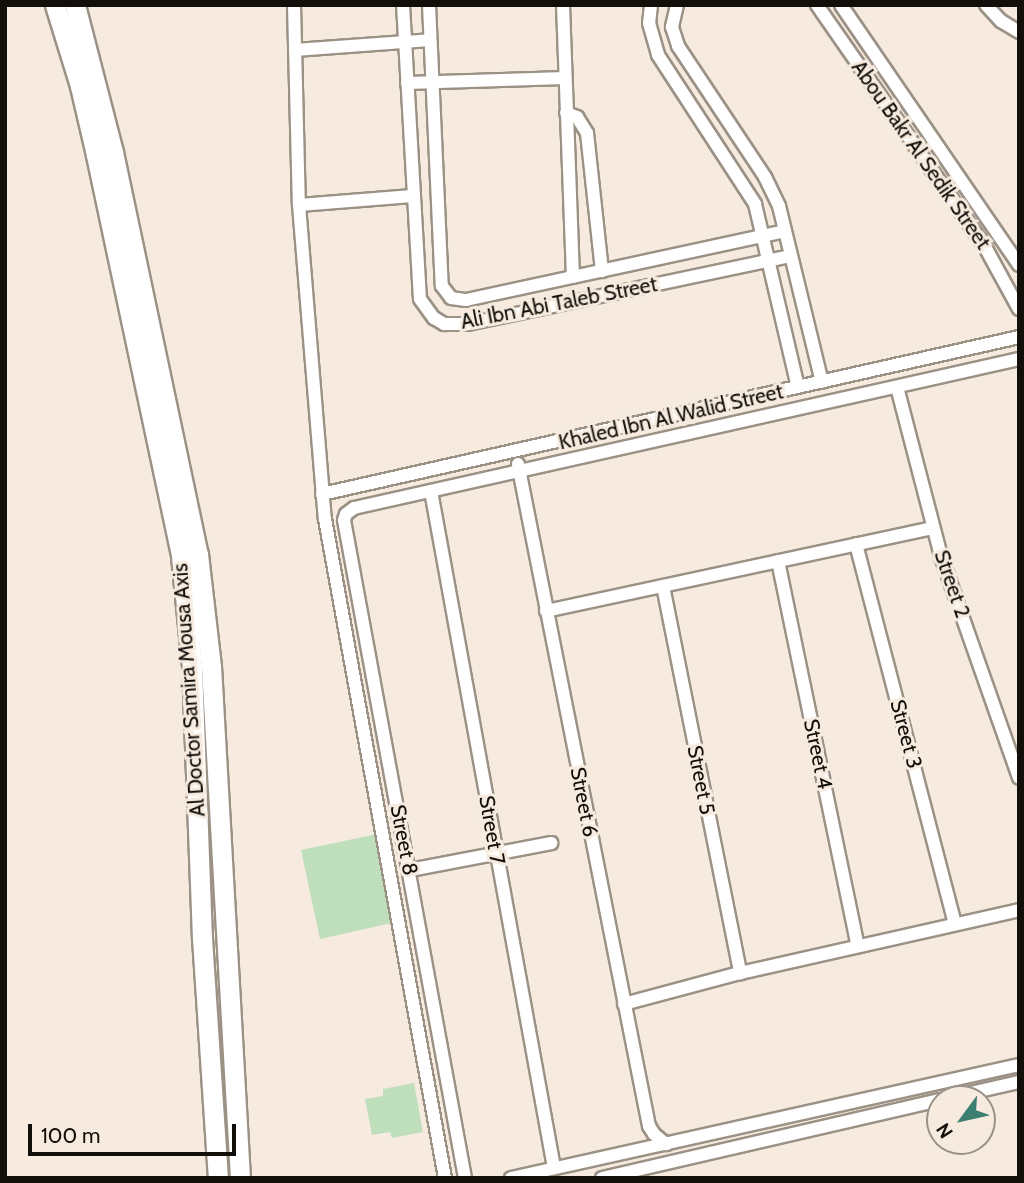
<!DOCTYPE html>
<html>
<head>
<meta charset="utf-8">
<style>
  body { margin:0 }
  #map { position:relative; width:1024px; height:1183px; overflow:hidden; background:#f6ebde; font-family:Cabin,sans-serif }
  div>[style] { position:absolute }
  .green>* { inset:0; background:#bfdebc }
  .roads { filter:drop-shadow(2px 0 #9b9185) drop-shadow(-2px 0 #9b9185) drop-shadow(0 2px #9b9185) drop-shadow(0 -2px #9b9185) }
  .street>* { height:12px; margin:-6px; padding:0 6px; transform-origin:6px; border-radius:6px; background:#fff }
  .primary>* { height:19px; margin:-9.5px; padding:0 9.5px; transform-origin:9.5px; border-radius:9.5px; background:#fff }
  span { translate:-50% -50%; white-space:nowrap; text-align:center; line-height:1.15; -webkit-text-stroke:6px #f6ebde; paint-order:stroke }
  .street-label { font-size:21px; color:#120f0b }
  .frame { position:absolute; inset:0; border:7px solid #120f0b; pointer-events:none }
  .north { position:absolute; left:926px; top:1085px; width:70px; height:70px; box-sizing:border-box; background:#f6ebde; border:2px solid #9b938a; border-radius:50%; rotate:237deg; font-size:19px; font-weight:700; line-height:28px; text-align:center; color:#120f0b }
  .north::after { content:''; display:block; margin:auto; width:24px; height:32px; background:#3c7e6f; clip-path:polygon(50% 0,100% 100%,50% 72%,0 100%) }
  .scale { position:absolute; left:28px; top:1124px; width:208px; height:32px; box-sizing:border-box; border:4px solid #120f0b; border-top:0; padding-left:9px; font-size:21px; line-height:24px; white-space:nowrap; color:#120f0b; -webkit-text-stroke:5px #f6ebde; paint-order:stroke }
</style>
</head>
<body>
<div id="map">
  <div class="green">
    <i style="clip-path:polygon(377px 834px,396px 922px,320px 939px,301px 850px)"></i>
    <i style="clip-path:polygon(414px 1083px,423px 1132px,392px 1138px,390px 1132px,372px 1135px,365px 1099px,383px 1096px,383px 1089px)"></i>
  </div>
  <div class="roads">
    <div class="street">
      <i style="left:294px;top:5px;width:200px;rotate:88.6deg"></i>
      <i style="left:299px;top:205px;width:315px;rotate:85.3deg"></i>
      <i style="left:325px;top:519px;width:670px;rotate:79.68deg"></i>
      <i style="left:403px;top:5px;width:294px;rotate:86.7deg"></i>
      <i style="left:420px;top:299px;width:24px;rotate:54deg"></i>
      <i style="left:434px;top:318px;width:12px;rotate:31deg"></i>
      <i style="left:444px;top:324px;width:24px"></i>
      <i style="left:468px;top:324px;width:330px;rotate:-11.9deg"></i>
      <i style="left:429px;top:5px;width:281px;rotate:87.4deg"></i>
      <i style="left:442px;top:286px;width:15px;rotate:53deg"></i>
      <i style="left:451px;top:298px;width:15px;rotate:8deg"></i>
      <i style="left:466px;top:300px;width:326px;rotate:-12.2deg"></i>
      <i style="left:563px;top:5px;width:272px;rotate:87.9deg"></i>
      <i style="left:651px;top:5px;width:18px;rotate:96deg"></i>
      <i style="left:649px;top:23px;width:33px;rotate:74deg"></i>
      <i style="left:658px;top:55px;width:178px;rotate:56.9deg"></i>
      <i style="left:755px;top:204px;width:188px;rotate:76.8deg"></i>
      <i style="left:677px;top:5px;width:23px;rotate:103deg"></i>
      <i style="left:672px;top:27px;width:20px;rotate:72deg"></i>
      <i style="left:678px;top:46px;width:157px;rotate:56.4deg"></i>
      <i style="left:765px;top:177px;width:32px;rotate:64deg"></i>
      <i style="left:779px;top:206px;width:181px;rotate:76.3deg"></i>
      <i style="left:817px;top:5px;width:292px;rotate:55.2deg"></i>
      <i style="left:984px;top:245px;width:73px;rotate:61.3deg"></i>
      <i style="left:841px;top:5px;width:315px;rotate:55.6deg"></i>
      <i style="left:986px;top:5px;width:22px;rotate:47deg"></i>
      <i style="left:1001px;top:21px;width:21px;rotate:31deg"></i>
      <i style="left:295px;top:50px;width:135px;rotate:-4.2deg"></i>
      <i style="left:407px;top:83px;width:158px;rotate:-1.8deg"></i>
      <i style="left:566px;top:113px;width:12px;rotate:20deg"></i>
      <i style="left:577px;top:117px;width:19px;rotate:58deg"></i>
      <i style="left:587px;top:133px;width:139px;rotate:83.8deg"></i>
      <i style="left:299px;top:205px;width:114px;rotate:-4.5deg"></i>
      <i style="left:897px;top:387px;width:175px;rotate:75.4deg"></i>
      <i style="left:941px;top:556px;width:235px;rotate:70.6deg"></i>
      <i style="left:518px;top:464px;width:675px;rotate:78.81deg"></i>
      <i style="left:649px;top:1126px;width:9px;rotate:58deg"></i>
      <i style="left:654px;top:1134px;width:16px;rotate:40deg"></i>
      <i style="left:431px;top:491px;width:688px;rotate:79.7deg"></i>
      <i style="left:322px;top:494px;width:714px;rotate:-12.69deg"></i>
      <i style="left:856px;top:544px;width:393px;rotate:75.4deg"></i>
      <i style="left:778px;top:561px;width:393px;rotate:78.3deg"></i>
      <i style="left:663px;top:586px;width:395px;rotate:78.7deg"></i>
      <i style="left:546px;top:611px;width:396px;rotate:-12.1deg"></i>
      <i style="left:410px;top:870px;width:144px;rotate:-10.8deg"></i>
      <i style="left:624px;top:1004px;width:120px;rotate:-15deg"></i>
      <i style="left:740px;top:973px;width:286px;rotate:-12.7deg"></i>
      <i style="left:944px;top:1099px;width:77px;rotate:-12.8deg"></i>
      <i style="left:465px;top:1178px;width:669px;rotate:-100.42deg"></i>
      <i style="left:344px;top:520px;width:6px;rotate:-72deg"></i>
      <i style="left:346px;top:514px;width:10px;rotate:-37deg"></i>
      <i style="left:354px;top:508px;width:681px;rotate:-12.63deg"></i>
      <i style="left:511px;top:1178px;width:520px;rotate:-12.54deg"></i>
      <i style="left:602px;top:1178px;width:347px;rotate:-13deg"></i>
    </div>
    <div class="primary">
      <i style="left:55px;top:5px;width:85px;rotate:72.8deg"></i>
      <i style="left:80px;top:86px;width:71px;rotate:76.9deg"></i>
      <i style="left:96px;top:155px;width:410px;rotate:78deg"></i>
      <i style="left:181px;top:556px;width:111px;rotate:84.3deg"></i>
      <i style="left:192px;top:666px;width:272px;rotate:87.9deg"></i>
      <i style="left:202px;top:938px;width:241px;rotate:86.2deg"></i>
      <i style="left:75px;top:5px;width:152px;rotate:75.5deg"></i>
      <i style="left:113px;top:152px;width:411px;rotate:78.1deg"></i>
      <i style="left:198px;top:554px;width:113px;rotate:83.4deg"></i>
      <i style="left:211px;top:666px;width:513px;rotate:86.76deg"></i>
    </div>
  </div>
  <div class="street-label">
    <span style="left:921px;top:155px;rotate:55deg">Abou Bakr Al Sedik Street</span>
    <span style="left:559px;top:303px;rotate:-11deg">Ali Ibn Abi Taleb Street</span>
    <span style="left:671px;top:417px;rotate:-13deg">Khaled Ibn Al Walid Street</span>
    <span style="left:952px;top:584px;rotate:71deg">Street 2</span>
    <span style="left:189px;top:690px;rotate:-94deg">Al Doctor Samira Mousa Axis</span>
    <span style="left:906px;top:734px;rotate:75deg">Street 3</span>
    <span style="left:818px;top:754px;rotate:78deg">Street 4</span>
    <span style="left:701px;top:780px;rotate:79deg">Street 5</span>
    <span style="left:584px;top:802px;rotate:79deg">Street 6</span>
    <span style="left:492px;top:830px;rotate:80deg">Street 7</span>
    <span style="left:404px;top:840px;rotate:79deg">Street 8</span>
  </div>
  <div class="frame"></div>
  <div class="north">N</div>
  <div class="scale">100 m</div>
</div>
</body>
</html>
